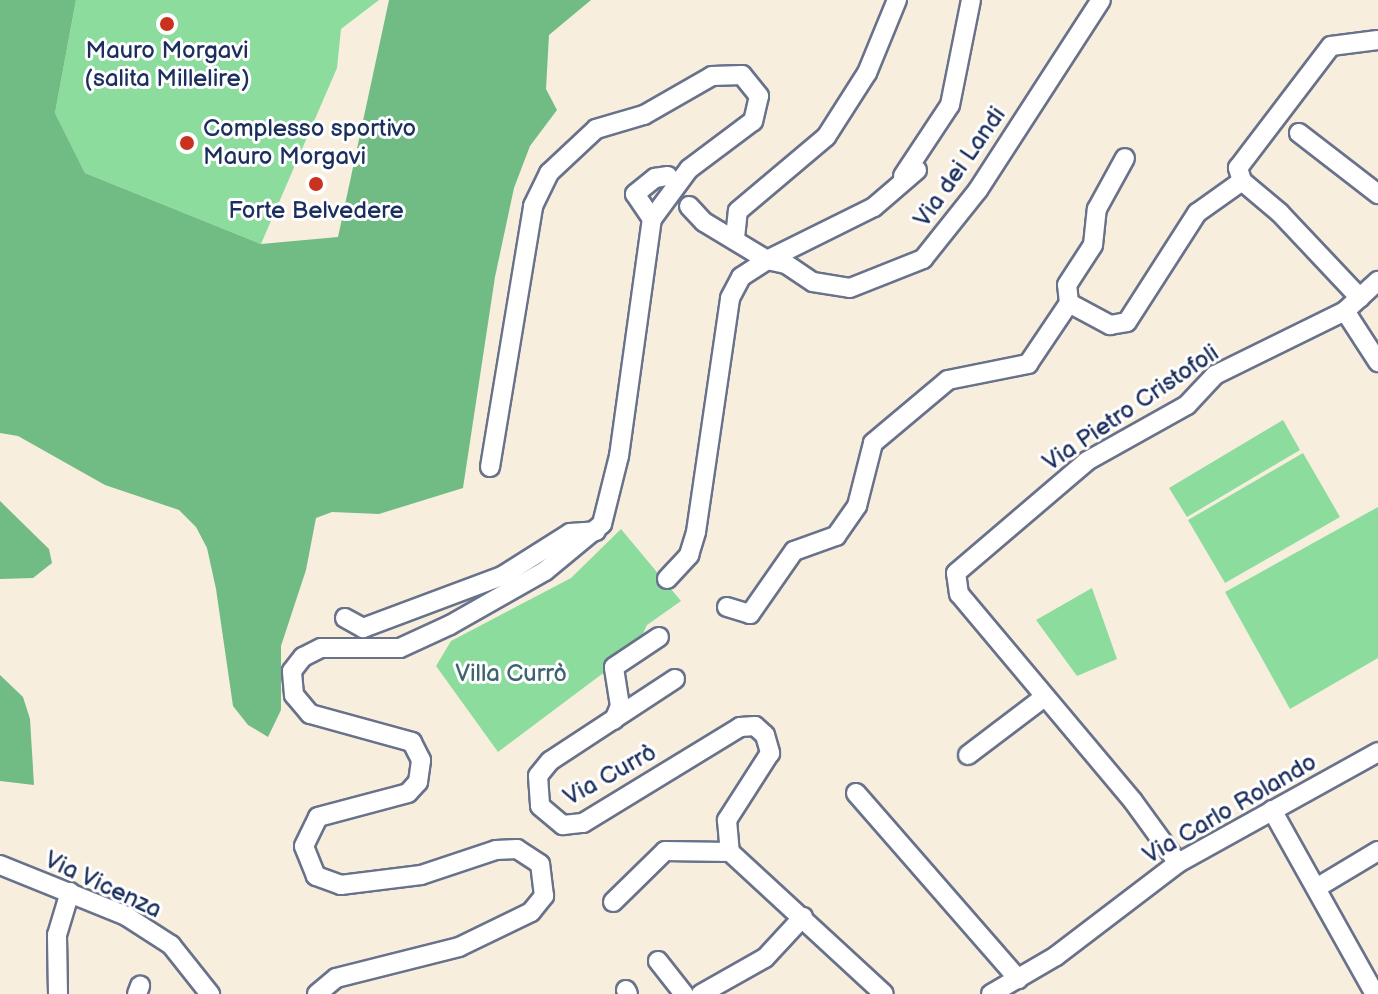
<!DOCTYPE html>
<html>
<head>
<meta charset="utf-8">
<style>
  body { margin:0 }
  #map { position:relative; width:1378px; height:994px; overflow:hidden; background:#f8eede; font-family:"Balsamiq Sans",sans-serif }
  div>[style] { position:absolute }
  .green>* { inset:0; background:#8cdd9d }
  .forest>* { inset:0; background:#71bc84 }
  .roads { filter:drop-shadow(2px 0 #68728b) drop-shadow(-2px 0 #68728b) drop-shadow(0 2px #68728b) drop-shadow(0 -2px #68728b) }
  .minor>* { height:18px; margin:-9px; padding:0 9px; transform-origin:9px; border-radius:9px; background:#fff }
  .dots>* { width:22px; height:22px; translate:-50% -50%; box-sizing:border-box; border:4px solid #fff; border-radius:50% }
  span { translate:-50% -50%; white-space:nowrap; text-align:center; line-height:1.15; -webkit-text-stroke:6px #fff; paint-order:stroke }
  .poi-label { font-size:24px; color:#1b2f5e }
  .left { translate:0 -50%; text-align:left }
  .street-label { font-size:24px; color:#1b2f5e }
  .park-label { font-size:24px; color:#3d6371 }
</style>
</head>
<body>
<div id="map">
  <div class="green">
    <i style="clip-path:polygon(76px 0,379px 0,341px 29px,337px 68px,261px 244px,85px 173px,55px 113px)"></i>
    <i style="clip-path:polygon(1283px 420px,1300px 450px,1187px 517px,1169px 488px)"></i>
    <i style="clip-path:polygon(1303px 453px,1340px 517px,1225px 583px,1188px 520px)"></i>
    <i style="clip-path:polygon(1378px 507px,1378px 658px,1290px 709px,1225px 592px)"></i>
    <i style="clip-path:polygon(621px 529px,681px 601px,647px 625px,639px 642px,606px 671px,498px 752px,436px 666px,451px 641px,571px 578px)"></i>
    <i style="clip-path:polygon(1092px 588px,1117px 659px,1077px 676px,1036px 620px)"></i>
  </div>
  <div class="forest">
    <i style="clip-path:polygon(0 0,76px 0,55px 113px,85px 173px,261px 244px,338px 237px,389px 0,591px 0,549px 35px,546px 89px,557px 110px,530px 146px,514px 188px,495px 277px,463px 488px,379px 514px,332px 512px,316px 518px,306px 570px,281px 646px,281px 710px,268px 737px,248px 725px,233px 706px,216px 589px,207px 548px,196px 527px,179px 510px,105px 485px,18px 436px,0 433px)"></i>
    <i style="clip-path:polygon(0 501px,49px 549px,52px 563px,33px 578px,0 579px)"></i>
    <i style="clip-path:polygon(0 675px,23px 697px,30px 719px,34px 785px,0 781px)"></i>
  </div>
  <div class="roads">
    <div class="minor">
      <i style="left:1299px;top:133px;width:100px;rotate:37.7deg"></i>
      <i style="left:917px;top:170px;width:57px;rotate:139.3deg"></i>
      <i style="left:874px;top:207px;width:119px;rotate:153.6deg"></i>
      <i style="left:767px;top:260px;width:19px;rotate:12deg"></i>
      <i style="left:786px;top:264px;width:32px;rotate:34deg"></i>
      <i style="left:813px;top:282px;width:37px;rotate:9deg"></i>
      <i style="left:850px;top:288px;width:79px;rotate:-21.7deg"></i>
      <i style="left:923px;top:259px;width:88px;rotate:-51.4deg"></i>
      <i style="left:978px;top:190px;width:226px;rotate:-57.1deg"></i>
      <i style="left:903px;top:176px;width:85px;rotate:-56.5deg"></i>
      <i style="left:950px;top:105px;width:107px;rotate:-78.7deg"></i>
      <i style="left:689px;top:206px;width:22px;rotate:47deg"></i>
      <i style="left:704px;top:222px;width:74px;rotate:31.1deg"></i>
      <i style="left:735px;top:238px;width:27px;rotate:-84deg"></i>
      <i style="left:738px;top:211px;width:115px;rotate:-40.1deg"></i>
      <i style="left:826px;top:137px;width:76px;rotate:-57.4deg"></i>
      <i style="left:867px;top:73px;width:79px;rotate:-67.7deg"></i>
      <i style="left:1360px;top:298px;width:117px;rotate:-133.3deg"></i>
      <i style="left:1280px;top:213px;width:50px;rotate:-139.9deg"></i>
      <i style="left:1242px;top:181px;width:14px;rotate:-107deg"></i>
      <i style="left:1238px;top:168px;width:153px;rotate:-52.7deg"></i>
      <i style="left:1331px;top:46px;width:47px;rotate:-7.3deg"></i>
      <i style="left:1069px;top:303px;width:18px;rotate:-96deg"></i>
      <i style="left:1067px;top:285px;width:48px;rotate:-57deg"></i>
      <i style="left:1093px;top:245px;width:36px;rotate:-84deg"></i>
      <i style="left:1097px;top:209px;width:58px;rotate:-61.2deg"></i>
      <i style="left:1345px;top:311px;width:61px;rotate:57.1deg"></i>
      <i style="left:490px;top:467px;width:265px;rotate:-80.6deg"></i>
      <i style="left:533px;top:206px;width:37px;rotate:-64deg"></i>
      <i style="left:549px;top:173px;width:64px;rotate:-43.1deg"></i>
      <i style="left:596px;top:129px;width:50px;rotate:-16.3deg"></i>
      <i style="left:644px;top:115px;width:78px;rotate:-29.8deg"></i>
      <i style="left:712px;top:76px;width:30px;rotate:-2deg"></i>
      <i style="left:742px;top:75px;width:27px;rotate:51deg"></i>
      <i style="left:759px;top:96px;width:26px;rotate:103deg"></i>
      <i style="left:753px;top:121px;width:80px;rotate:143.1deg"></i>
      <i style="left:689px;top:169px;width:62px;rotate:126.5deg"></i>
      <i style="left:667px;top:579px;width:33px;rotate:-47deg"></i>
      <i style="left:689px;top:555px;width:24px;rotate:-73deg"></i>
      <i style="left:696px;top:532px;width:236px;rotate:-81.7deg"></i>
      <i style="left:730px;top:298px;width:24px;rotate:-62deg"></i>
      <i style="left:741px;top:277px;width:31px;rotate:-33deg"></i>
      <i style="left:727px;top:607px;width:24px;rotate:17deg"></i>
      <i style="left:750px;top:614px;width:77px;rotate:-55.1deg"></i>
      <i style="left:794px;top:551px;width:45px;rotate:-19.7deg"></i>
      <i style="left:836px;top:536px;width:37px;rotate:-55deg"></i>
      <i style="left:857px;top:506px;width:65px;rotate:-75.7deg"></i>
      <i style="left:873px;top:443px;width:98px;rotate:-40deg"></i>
      <i style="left:948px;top:380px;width:82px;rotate:-11.3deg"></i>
      <i style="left:1028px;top:364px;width:73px;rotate:-56.1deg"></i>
      <i style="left:1069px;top:303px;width:47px;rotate:28.2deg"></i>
      <i style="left:1110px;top:325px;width:17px;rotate:-10deg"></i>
      <i style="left:1127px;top:322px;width:130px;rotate:-57.3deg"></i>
      <i style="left:1197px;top:213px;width:55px;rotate:-35.4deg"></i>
      <i style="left:345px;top:618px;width:21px;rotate:29deg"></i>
      <i style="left:363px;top:628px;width:148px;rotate:-20.5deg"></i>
      <i style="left:502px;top:576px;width:80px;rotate:-32.3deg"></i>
      <i style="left:570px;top:533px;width:26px;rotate:-4deg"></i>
      <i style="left:675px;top:679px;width:149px;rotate:146.7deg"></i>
      <i style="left:550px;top:761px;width:19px;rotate:129deg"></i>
      <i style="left:538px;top:776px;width:30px;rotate:86deg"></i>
      <i style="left:540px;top:806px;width:30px;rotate:40deg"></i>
      <i style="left:563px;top:825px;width:20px;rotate:-6deg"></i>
      <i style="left:583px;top:823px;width:184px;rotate:-31.4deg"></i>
      <i style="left:740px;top:727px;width:15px;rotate:-4deg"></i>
      <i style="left:755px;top:726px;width:13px;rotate:42deg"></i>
      <i style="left:765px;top:735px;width:19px;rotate:74deg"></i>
      <i style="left:770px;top:753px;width:80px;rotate:122.7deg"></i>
      <i style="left:727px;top:820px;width:32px;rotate:85deg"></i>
      <i style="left:614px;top:720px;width:15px;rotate:-67deg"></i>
      <i style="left:620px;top:706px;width:39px;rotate:-99deg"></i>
      <i style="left:614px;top:667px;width:54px;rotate:-33.7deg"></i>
      <i style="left:968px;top:755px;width:94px;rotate:-37.2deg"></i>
      <i style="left:856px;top:793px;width:247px;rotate:48.9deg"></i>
      <i style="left:1272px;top:810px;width:211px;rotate:60.8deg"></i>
      <i style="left:1178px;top:863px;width:77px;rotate:-126deg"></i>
      <i style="left:1133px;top:801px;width:270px;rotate:-130deg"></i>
      <i style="left:959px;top:594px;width:21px;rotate:-98deg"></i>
      <i style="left:956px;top:573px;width:172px;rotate:-40.5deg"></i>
      <i style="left:1087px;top:461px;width:115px;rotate:-29.2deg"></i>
      <i style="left:1187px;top:405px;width:41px;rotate:-47deg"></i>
      <i style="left:1215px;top:375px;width:145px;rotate:-26.2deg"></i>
      <i style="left:1345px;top:311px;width:45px;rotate:-42.3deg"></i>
      <i style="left:0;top:865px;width:136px;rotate:22deg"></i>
      <i style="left:126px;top:916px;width:54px;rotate:32.8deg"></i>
      <i style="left:171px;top:945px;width:63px;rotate:51.5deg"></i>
      <i style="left:1318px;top:887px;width:70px;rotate:-31deg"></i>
      <i style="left:613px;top:902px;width:73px;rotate:-44.4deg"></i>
      <i style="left:665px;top:851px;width:65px;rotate:0.9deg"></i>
      <i style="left:730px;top:852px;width:209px;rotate:42.7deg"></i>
      <i style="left:658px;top:961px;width:42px;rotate:51.8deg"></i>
      <i style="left:626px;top:990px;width:4px;rotate:63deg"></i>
      <i style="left:58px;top:994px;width:59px;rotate:-91deg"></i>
      <i style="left:57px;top:935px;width:45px;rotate:-73.2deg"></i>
      <i style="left:137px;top:994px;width:9px;rotate:-69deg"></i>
      <i style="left:317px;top:994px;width:25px;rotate:-40deg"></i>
      <i style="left:336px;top:978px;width:127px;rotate:-14.1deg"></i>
      <i style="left:459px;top:947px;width:80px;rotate:-25.9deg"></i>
      <i style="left:531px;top:912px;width:21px;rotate:-51deg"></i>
      <i style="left:544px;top:896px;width:32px;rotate:-97deg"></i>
      <i style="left:540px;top:864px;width:27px;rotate:-147deg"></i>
      <i style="left:517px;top:849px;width:21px;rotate:177deg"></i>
      <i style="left:496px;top:850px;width:79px;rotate:161.6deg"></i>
      <i style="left:421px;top:875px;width:81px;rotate:172.9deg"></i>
      <i style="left:341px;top:885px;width:27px;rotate:-160deg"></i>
      <i style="left:316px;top:876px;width:32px;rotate:-112deg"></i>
      <i style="left:304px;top:846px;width:32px;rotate:-64deg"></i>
      <i style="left:318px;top:817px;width:93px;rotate:-14.9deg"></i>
      <i style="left:408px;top:793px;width:15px;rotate:-48deg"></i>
      <i style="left:418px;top:782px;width:22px;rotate:-82deg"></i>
      <i style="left:421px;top:760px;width:20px;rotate:-117deg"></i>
      <i style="left:412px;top:742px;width:106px;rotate:-164.6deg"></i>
      <i style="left:310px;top:714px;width:25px;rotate:-130deg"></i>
      <i style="left:294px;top:695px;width:24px;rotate:-95deg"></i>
      <i style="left:292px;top:671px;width:18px;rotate:-52deg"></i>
      <i style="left:303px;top:657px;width:20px;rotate:-27deg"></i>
      <i style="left:321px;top:648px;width:79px"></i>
      <i style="left:400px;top:648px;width:55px;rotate:-24.7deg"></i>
      <i style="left:450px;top:625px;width:109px;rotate:-29.6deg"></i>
      <i style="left:545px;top:571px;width:74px;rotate:-39.5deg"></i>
      <i style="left:602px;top:524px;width:70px;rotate:-76deg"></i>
      <i style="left:619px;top:456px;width:239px;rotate:-82.1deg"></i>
      <i style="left:652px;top:219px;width:30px;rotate:-124deg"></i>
      <i style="left:635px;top:194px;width:26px;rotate:-39deg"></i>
      <i style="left:655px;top:178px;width:13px;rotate:-9deg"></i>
      <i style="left:701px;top:994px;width:73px;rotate:-29.4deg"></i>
      <i style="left:765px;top:958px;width:56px;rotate:-47.2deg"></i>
      <i style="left:991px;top:994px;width:75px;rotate:-30.3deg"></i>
      <i style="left:1056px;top:956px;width:153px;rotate:-37.3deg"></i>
      <i style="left:1178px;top:863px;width:229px;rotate:-29deg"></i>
    </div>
  </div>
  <div class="dots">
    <i style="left:167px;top:24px;background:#c8321e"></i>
    <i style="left:187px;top:143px;background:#c8321e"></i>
    <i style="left:316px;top:184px;background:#c8321e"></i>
  </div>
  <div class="poi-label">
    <span style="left:167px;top:65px">Mauro Morgavi<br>(salita Millelire)</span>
    <span class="left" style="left:203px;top:143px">Complesso sportivo<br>Mauro Morgavi</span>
    <span style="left:316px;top:211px">Forte Belvedere</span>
  </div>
  <div class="street-label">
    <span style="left:960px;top:167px;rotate:-55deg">Via dei Landi</span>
    <span style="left:1131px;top:408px;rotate:-34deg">Via Pietro Cristofoli</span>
    <span style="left:610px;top:775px;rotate:-29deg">Via Currò</span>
    <span style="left:1230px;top:809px;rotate:-30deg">Via Carlo Rolando</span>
    <span style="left:103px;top:885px;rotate:25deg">Via Vicenza</span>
  </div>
  <div class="park-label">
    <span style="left:511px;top:674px">Villa Currò</span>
  </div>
</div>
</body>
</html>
